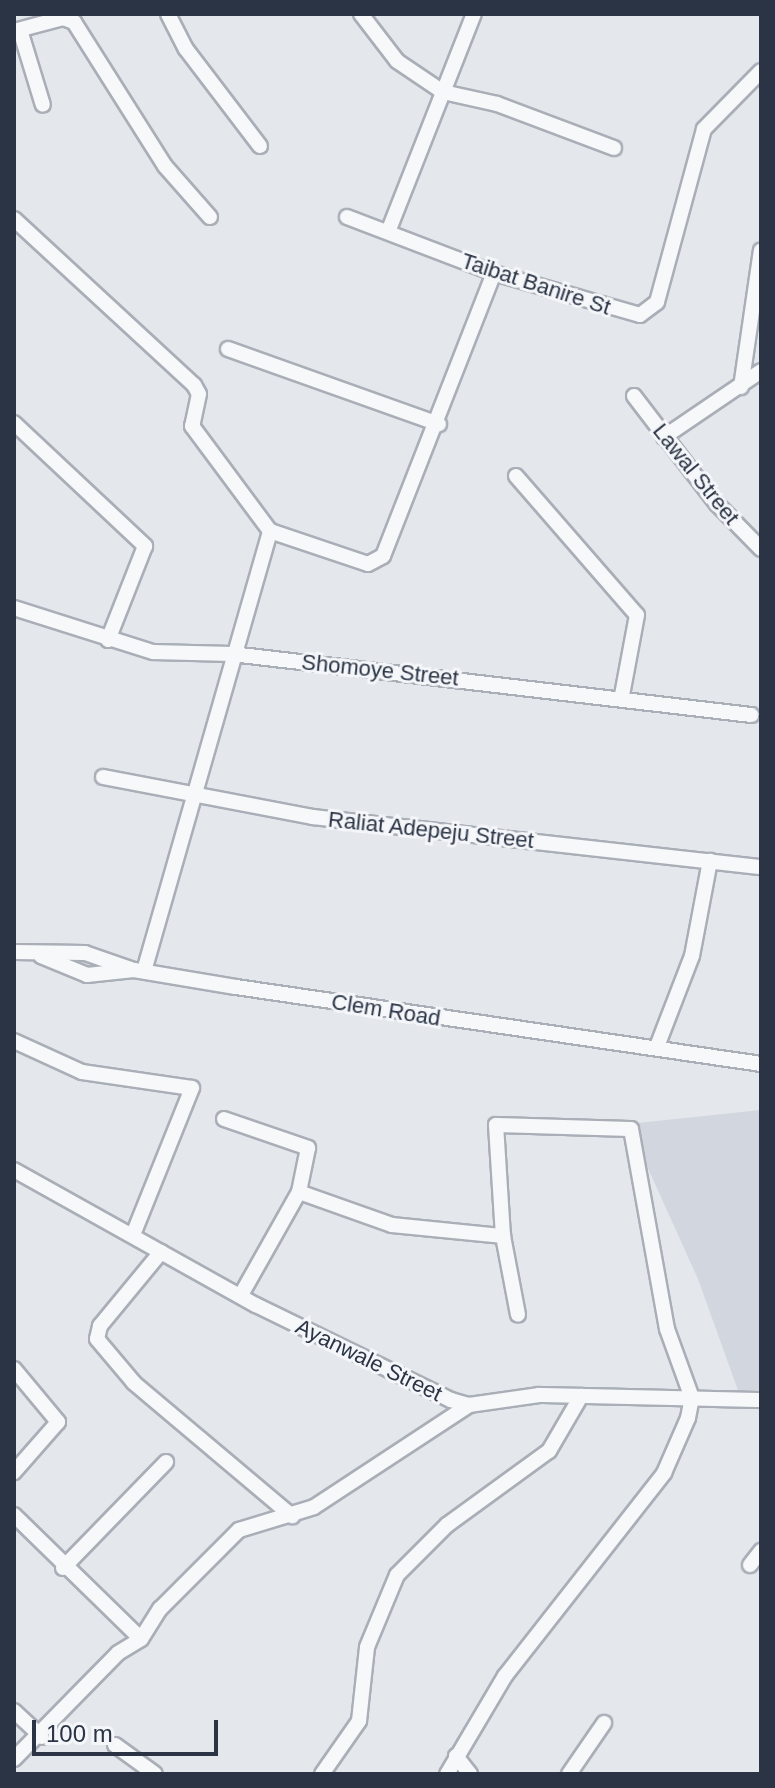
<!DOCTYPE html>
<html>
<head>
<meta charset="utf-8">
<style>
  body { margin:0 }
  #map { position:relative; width:775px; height:1788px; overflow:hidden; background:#e4e7ec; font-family:Arial,sans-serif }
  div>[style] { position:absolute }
  .built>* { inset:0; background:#d2d6de }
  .roads { filter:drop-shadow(2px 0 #a9aeb7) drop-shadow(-2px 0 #a9aeb7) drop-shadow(0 2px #a9aeb7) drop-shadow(0 -2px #a9aeb7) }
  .street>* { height:14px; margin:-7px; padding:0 7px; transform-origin:7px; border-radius:7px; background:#f7f8fa }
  span { translate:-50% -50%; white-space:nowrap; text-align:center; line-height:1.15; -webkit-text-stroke:6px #f4f6f9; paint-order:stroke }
  .street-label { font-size:22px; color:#2b3445 }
  .frame { position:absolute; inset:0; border:16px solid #2b3445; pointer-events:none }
  .scale { position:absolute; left:32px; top:1720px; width:186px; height:36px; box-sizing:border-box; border:4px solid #2b3445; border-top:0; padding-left:10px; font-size:24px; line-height:28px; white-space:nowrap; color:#2b3445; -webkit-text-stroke:6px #f4f6f9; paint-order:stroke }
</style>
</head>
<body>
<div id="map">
  <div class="built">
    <i style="clip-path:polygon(761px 1110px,761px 1394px,740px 1396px,698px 1279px,628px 1124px)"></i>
  </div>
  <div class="roads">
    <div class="street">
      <i style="left:168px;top:14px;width:39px;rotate:63deg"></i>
      <i style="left:186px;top:49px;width:122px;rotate:52.7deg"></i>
      <i style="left:361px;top:14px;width:59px;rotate:52.5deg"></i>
      <i style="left:397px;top:61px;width:55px;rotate:34deg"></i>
      <i style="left:443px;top:92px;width:55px;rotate:12.5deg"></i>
      <i style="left:497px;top:104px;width:125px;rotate:20.6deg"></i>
      <i style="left:20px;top:30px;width:78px;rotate:73deg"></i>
      <i style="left:14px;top:31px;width:51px;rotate:-14.9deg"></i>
      <i style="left:63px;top:18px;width:12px;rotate:20deg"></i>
      <i style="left:74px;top:22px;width:170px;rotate:57.7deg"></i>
      <i style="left:165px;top:166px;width:68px;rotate:48.6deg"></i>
      <i style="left:347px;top:217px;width:157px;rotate:20.9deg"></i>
      <i style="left:494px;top:273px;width:152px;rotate:16deg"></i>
      <i style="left:640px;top:315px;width:21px;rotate:-37deg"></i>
      <i style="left:657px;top:302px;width:179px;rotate:-74.8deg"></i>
      <i style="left:704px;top:129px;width:81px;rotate:-45.5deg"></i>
      <i style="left:14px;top:219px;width:245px;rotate:42.7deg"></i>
      <i style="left:194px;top:385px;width:10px;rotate:61deg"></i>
      <i style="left:199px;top:394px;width:33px;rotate:102deg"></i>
      <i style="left:192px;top:426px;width:131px;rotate:53.4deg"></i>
      <i style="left:270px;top:531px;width:103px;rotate:18.6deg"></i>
      <i style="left:368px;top:564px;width:17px;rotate:-28deg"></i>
      <i style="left:383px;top:556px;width:304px;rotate:-68.6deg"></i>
      <i style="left:388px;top:232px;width:234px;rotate:-68.5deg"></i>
      <i style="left:228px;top:349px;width:224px;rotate:19.6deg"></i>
      <i style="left:741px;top:387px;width:138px;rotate:-81.7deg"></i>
      <i style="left:634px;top:396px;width:136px;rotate:52.5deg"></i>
      <i style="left:717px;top:504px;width:63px;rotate:45.6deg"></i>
      <i style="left:14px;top:423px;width:180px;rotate:43.2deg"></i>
      <i style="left:145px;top:546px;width:101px;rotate:111.5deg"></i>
      <i style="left:664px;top:437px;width:117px;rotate:-34.2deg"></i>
      <i style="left:516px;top:476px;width:184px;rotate:49deg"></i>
      <i style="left:637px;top:615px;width:81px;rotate:100.6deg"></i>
      <i style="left:14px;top:608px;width:146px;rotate:17.6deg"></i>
      <i style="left:153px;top:652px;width:79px;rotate:1.5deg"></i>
      <i style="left:232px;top:654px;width:523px;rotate:6.7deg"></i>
      <i style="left:103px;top:777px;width:214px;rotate:10.8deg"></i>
      <i style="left:313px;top:817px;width:451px;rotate:6.4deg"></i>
      <i style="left:14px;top:952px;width:71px;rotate:0.8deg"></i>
      <i style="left:85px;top:953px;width:52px;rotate:19.1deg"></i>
      <i style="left:134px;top:970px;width:103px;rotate:9.5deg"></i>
      <i style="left:236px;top:987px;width:531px;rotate:8.34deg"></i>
      <i style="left:41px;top:956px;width:50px;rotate:22.4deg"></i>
      <i style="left:87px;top:975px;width:47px;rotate:-6.1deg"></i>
      <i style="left:144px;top:971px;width:458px;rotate:-74deg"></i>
      <i style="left:14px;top:1041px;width:75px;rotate:24.5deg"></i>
      <i style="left:82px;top:1072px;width:111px;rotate:8.3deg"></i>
      <i style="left:192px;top:1088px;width:158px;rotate:111.9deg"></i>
      <i style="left:658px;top:1044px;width:94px;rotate:-68.9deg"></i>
      <i style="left:692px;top:956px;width:97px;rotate:-79.3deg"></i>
      <i style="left:224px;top:1119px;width:89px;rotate:19deg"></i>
      <i style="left:308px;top:1148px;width:45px;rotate:101.6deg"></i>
      <i style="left:299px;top:1192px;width:118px;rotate:119.4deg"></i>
      <i style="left:14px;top:1170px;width:277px;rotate:29.2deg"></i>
      <i style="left:256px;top:1305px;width:217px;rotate:26deg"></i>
      <i style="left:451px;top:1400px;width:19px;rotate:16deg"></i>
      <i style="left:469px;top:1405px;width:71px;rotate:-8.1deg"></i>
      <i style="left:539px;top:1395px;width:222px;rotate:1.3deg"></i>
      <i style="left:299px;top:1192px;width:99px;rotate:19.5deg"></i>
      <i style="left:392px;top:1225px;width:112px;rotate:5.7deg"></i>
      <i style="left:161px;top:1252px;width:96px;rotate:129.5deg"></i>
      <i style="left:100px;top:1326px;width:13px;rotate:103deg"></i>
      <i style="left:97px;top:1339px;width:57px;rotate:49.9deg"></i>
      <i style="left:134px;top:1383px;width:207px;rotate:40.1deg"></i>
      <i style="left:14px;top:1369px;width:69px;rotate:50.3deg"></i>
      <i style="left:58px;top:1422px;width:67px;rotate:131.3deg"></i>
      <i style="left:14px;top:1515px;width:177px;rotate:44.3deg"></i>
      <i style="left:750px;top:1565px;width:18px;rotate:-52deg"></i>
      <i style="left:63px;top:1568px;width:148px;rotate:-45.8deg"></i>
      <i style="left:14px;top:1711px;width:38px;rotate:43deg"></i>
      <i style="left:115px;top:1745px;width:49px;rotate:35.9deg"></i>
      <i style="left:456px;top:1756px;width:23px;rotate:52deg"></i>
      <i style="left:14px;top:1759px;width:148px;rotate:-45.5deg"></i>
      <i style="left:118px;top:1653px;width:27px;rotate:-31deg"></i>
      <i style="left:141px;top:1639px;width:36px;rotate:-58deg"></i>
      <i style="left:160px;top:1609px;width:112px;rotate:-45deg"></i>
      <i style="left:239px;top:1530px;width:78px;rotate:-17deg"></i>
      <i style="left:314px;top:1507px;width:186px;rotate:-33.3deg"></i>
      <i style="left:322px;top:1774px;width:65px;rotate:-55.1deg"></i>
      <i style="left:359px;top:1721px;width:74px;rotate:-83.8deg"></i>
      <i style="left:367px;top:1647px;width:78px;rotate:-67.4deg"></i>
      <i style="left:397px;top:1575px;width:71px;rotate:-45deg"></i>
      <i style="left:447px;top:1525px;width:126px;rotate:-36deg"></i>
      <i style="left:549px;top:1451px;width:64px;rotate:-59.8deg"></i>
      <i style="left:447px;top:1774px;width:114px;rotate:-59.4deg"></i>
      <i style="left:505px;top:1676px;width:258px;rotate:-51.9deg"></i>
      <i style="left:664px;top:1473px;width:60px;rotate:-66.4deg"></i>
      <i style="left:688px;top:1418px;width:20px;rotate:-79deg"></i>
      <i style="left:692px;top:1398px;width:73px;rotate:-109.9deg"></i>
      <i style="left:667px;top:1329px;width:203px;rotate:-100.2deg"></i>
      <i style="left:631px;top:1129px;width:135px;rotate:-178.3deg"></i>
      <i style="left:496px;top:1125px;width:111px;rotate:86.4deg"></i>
      <i style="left:503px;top:1236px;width:80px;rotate:79.2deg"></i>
      <i style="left:569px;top:1774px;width:62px;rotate:-55.5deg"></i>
    </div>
  </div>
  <div class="street-label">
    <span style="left:536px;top:284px;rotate:18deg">Taibat Banire St</span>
    <span style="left:696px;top:474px;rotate:51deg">Lawal Street</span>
    <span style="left:380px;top:670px;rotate:6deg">Shomoye Street</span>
    <span style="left:431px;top:830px;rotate:6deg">Raliat Adepeju Street</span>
    <span style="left:386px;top:1010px;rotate:9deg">Clem Road</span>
    <span style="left:369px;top:1360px;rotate:26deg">Ayanwale Street</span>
  </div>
  <div class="frame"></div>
  <div class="scale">100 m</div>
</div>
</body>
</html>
